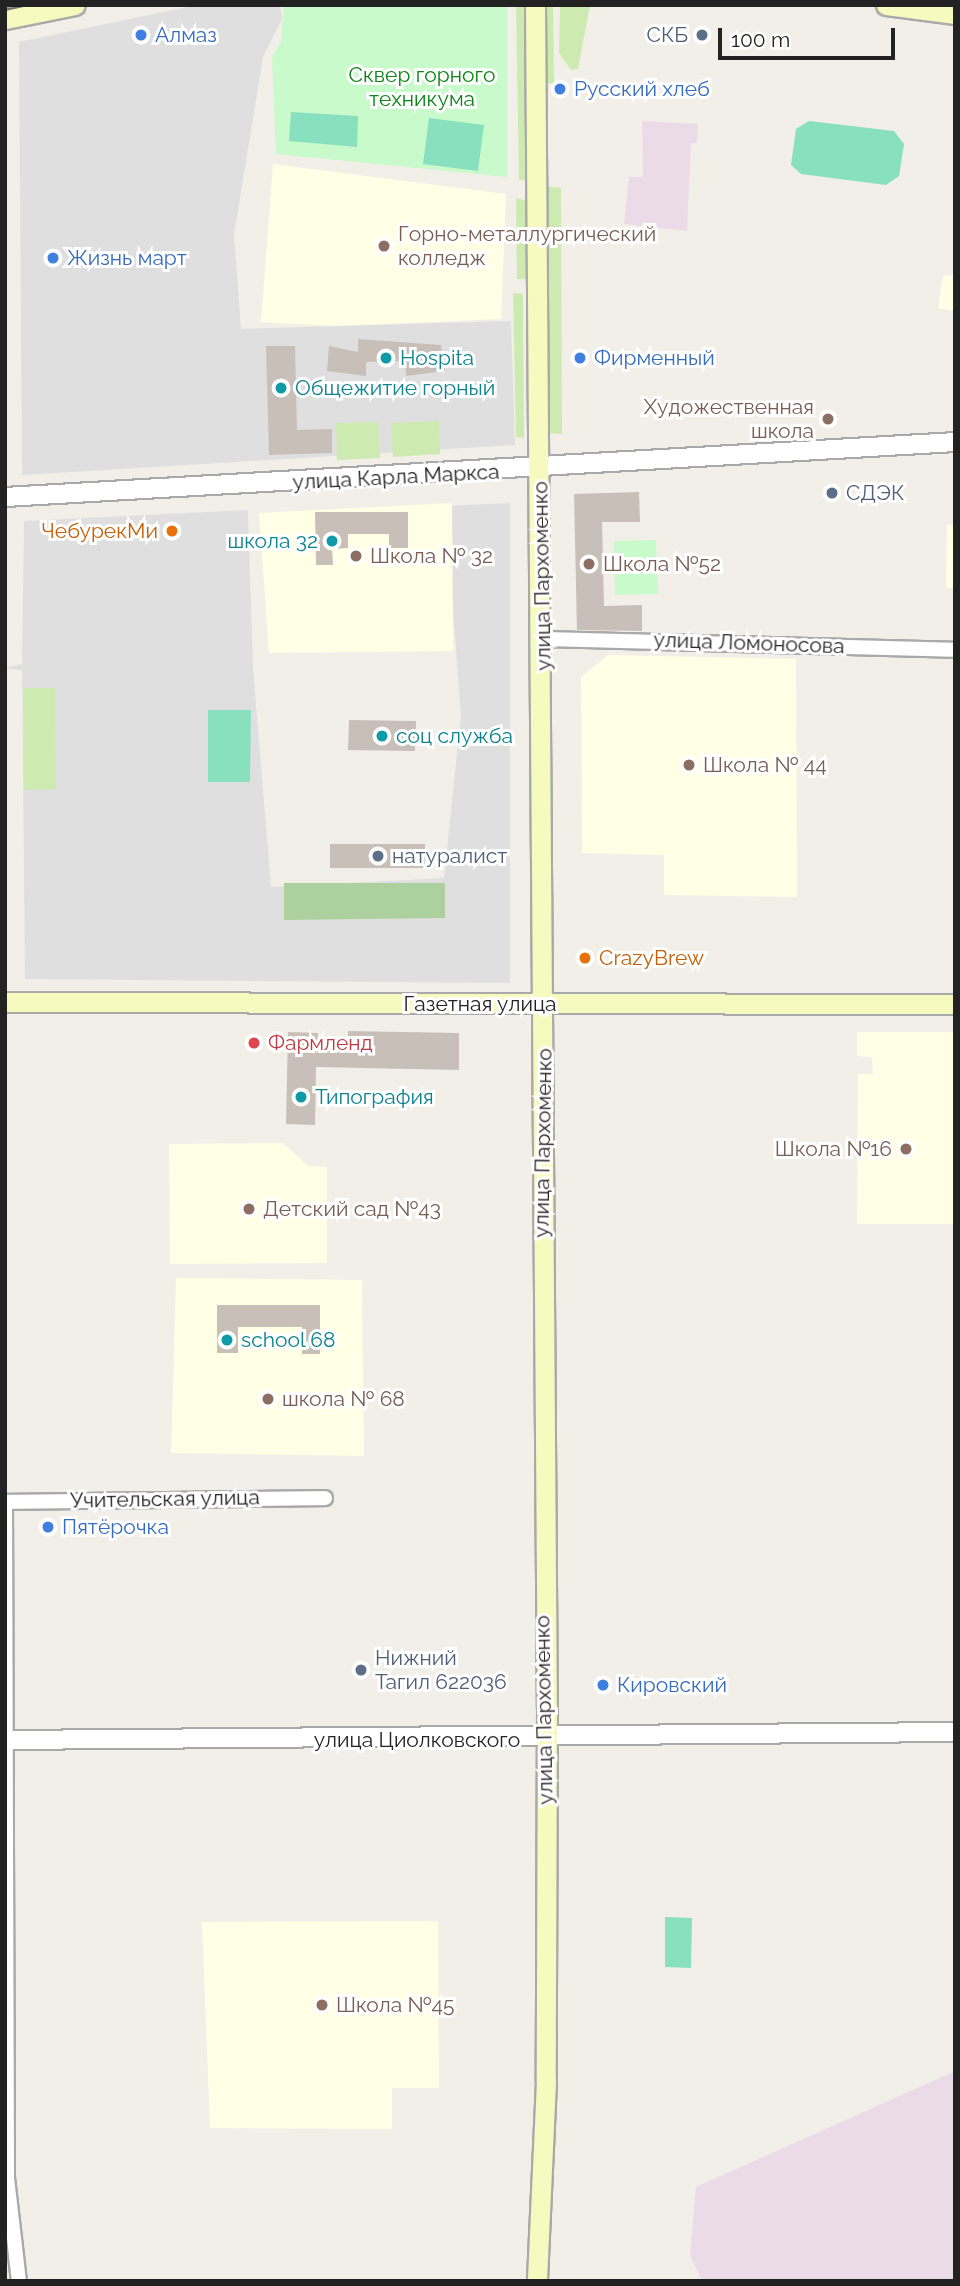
<!DOCTYPE html>
<html>
<head>
<meta charset="utf-8">
<style>
  body { margin:0 }
  #map { position:relative; width:960px; height:2286px; overflow:hidden; background:#f2efe9; font-family:Raleway,sans-serif }
  div>[style] { position:absolute }
  .residential>* { inset:0; background:#e0dfdf }
  .industrial>* { inset:0; background:#ebdbe8 }
  .education>* { inset:0; background:#ffffe5 }
  .grass>* { inset:0; background:#cdebb0 }
  .forest>* { inset:0; background:#add19e }
  .park>* { inset:0; background:#c8facc }
  .pitch>* { inset:0; background:#88e0be }
  .building>* { inset:0; background:#c7bfb8 }
  .roads { filter:drop-shadow(2px 0 #a9a9a9) drop-shadow(-2px 0 #a9a9a9) drop-shadow(0 2px #a9a9a9) drop-shadow(0 -2px #a9a9a9) }
  .minor>* { height:14px; margin:-7px; padding:0 7px; transform-origin:7px; border-radius:7px; background:#fff }
  .tertiary>* { height:18px; margin:-9px; padding:0 9px; transform-origin:9px; border-radius:9px; background:#fff }
  .secondary>* { height:19px; margin:-9.5px; padding:0 9.5px; transform-origin:9.5px; border-radius:9.5px; background:#f7fabf }
  .tram>* { height:2px; margin:-1px; padding:0 1px; transform-origin:1px; border-radius:1px; background:#707070 }
  .dots>* { width:19px; height:19px; translate:-50% -50%; box-sizing:border-box; border:4px solid #fff; border-radius:50% }
  span { translate:-50% -50%; white-space:nowrap; text-align:center; line-height:1.15; -webkit-text-stroke:6px #fff; paint-order:stroke }
  .shop-label { font-size:21px; color:#366cbe }
  .left { translate:0 -50%; text-align:left }
  .service-label { font-size:21px; color:#4e5e75 }
  .right { translate:-100% -50%; text-align:right }
  .park-label { font-size:21px; color:#0c8416 }
  .education-label { font-size:21px; color:#785e54 }
  .culture-label { font-size:21px; color:#0d838f }
  .street-label { font-size:21px; color:#222 }
  .food-label { font-size:21px; color:#c56008 }
  .health-label { font-size:21px; color:#be3a42 }
  .frame { position:absolute; inset:0; border:7px solid #222; pointer-events:none }
  .scale { position:absolute; left:718px; top:28px; width:177px; height:32px; box-sizing:border-box; border:4px solid #222; border-top:0; padding-left:9px; font-size:21px; line-height:24px; white-space:nowrap; color:#222; -webkit-text-stroke:5px #fff; paint-order:stroke }
</style>
</head>
<body>
<div id="map">
  <div class="residential">
    <i style="clip-path:polygon(197px 5px,280px 5px,282px 19px,263px 57px,234px 235px,241px 329px,511px 321px,515px 445px,22px 475px,19px 42px)"></i>
    <i style="clip-path:polygon(510px 503px,510px 983px,25px 979px,22px 670px,5px 668px,22px 664px,24px 521px,248px 510px,253px 668px,271px 887px,444px 878px,461px 715px,445px 506px)"></i>
  </div>
  <div class="industrial">
    <i style="clip-path:polygon(642px 121px,698px 124px,697px 143px,691px 143px,687px 231px,624px 224px,629px 177px,643px 177px)"></i>
    <i style="clip-path:polygon(953px 2072px,955px 2281px,702px 2281px,690px 2255px,696px 2187px)"></i>
  </div>
  <div class="education">
    <i style="clip-path:polygon(273px 164px,506px 194px,501px 319px,335px 326px,261px 322px)"></i>
    <i style="clip-path:polygon(955px 275px,955px 311px,938px 308px,943px 276px)"></i>
    <i style="clip-path:polygon(452px 503px,453px 651px,269px 653px,259px 513px)"></i>
    <i style="clip-path:polygon(947px 525px,955px 525px,955px 587px,946px 588px)"></i>
    <i style="clip-path:polygon(608px 655px,796px 659px,797px 897px,664px 895px,664px 855px,582px 853px,581px 677px)"></i>
    <i style="clip-path:polygon(857px 1032px,955px 1032px,955px 1224px,857px 1224px,858px 1074px,873px 1074px,872px 1057px,857px 1056px)"></i>
    <i style="clip-path:polygon(283px 1143px,308px 1166px,327px 1167px,327px 1263px,170px 1264px,169px 1144px)"></i>
    <i style="clip-path:polygon(176px 1278px,362px 1280px,364px 1456px,171px 1453px)"></i>
    <i style="clip-path:polygon(438px 1921px,439px 2088px,392px 2088px,392px 2129px,210px 2128px,202px 1922px)"></i>
  </div>
  <div class="grass">
    <i style="clip-path:polygon(516px 5px,527px 5px,525px 180px,519px 180px)"></i>
    <i style="clip-path:polygon(545px 5px,553px 5px,554px 84px,543px 83px)"></i>
    <i style="clip-path:polygon(560px 5px,590px 5px,578px 69px,571px 70px,559px 53px)"></i>
    <i style="clip-path:polygon(546px 186px,561px 188px,562px 434px,543px 433px)"></i>
    <i style="clip-path:polygon(516px 198px,528px 201px,527px 279px,517px 279px)"></i>
    <i style="clip-path:polygon(513px 293px,523px 294px,524px 438px,516px 437px)"></i>
    <i style="clip-path:polygon(439px 421px,440px 454px,393px 457px,391px 423px)"></i>
    <i style="clip-path:polygon(378px 422px,380px 458px,337px 460px,336px 423px)"></i>
    <i style="clip-path:polygon(24px 688px,55px 688px,56px 789px,24px 790px)"></i>
  </div>
  <div class="forest">
    <i style="clip-path:polygon(284px 883px,445px 883px,445px 918px,284px 920px)"></i>
  </div>
  <div class="park">
    <i style="clip-path:polygon(284px 5px,507px 5px,507px 177px,276px 154px,272px 57px,281px 42px)"></i>
    <i style="clip-path:polygon(656px 540px,658px 594px,615px 595px,614px 541px)"></i>
  </div>
  <div class="pitch">
    <i style="clip-path:polygon(291px 112px,358px 116px,357px 147px,289px 141px)"></i>
    <i style="clip-path:polygon(429px 118px,484px 125px,478px 171px,423px 164px)"></i>
    <i style="clip-path:polygon(809px 121px,894px 131px,904px 144px,899px 176px,886px 185px,801px 174px,791px 165px,796px 129px)"></i>
    <i style="clip-path:polygon(208px 710px,251px 710px,250px 782px,208px 782px)"></i>
    <i style="clip-path:polygon(665px 1917px,692px 1918px,691px 1968px,665px 1967px)"></i>
  </div>
  <div class="building">
    <i style="clip-path:polygon(358px 339px,441px 345px,445px 371px,406px 376px,405px 361px,366px 362px,366px 376px,327px 371px,329px 346px,358px 352px)"></i>
    <i style="clip-path:polygon(266px 346px,295px 346px,297px 430px,332px 429px,332px 453px,269px 455px)"></i>
    <i style="clip-path:polygon(639px 492px,640px 522px,602px 522px,604px 606px,642px 605px,642px 631px,577px 630px,574px 494px)"></i>
    <i style="clip-path:polygon(315px 512px,408px 512px,408px 548px,389px 548px,389px 534px,348px 534px,348px 548px,332px 549px,333px 565px,316px 565px)"></i>
    <i style="clip-path:polygon(349px 720px,416px 721px,415px 751px,348px 750px)"></i>
    <i style="clip-path:polygon(330px 844px,425px 844px,425px 868px,330px 868px)"></i>
    <i style="clip-path:polygon(348px 1031px,459px 1033px,459px 1070px,316px 1067px,315px 1125px,286px 1124px,288px 1032px,318px 1033px,317px 1044px,348px 1044px)"></i>
    <i style="clip-path:polygon(217px 1305px,320px 1305px,320px 1354px,302px 1354px,302px 1327px,238px 1327px,238px 1353px,217px 1353px)"></i>
  </div>
  <div class="roads">
    <div class="minor">
      <i style="left:543px;top:639px;width:412px;rotate:1.5deg"></i>
      <i style="left:5px;top:1502px;width:676px;rotate:89.83deg"></i>
      <i style="left:7px;top:2178px;width:104px;rotate:83.4deg"></i>
      <i style="left:5px;top:1502px;width:320px;rotate:-0.7deg"></i>
    </div>
    <div class="tertiary">
      <i style="left:5px;top:497px;width:952px;rotate:-3.31deg"></i>
      <i style="left:5px;top:1740px;width:950px;rotate:-0.48deg"></i>
    </div>
    <div class="secondary">
      <i style="left:535px;top:5px;width:1703px;rotate:89.6deg"></i>
      <i style="left:547px;top:1708px;width:373px;rotate:90.2deg"></i>
      <i style="left:546px;top:2081px;width:200px;rotate:92.6deg"></i>
      <i style="left:886px;top:5px;width:70px;rotate:7.4deg"></i>
      <i style="left:5px;top:19px;width:71px;rotate:-11.3deg"></i>
      <i style="left:5px;top:1002px;width:950px;rotate:0.12deg"></i>
    </div>
  </div>
  <div class="tram">
    <i style="left:5px;top:10px;width:25px;rotate:-12deg"></i>
  </div>
  <div class="dots">
    <i style="left:141px;top:35px;background:#3f7fe0"></i>
    <i style="left:702px;top:35px;background:#5c6f8a"></i>
    <i style="left:560px;top:89px;background:#3f7fe0"></i>
    <i style="left:384px;top:246px;background:#8d6e63"></i>
    <i style="left:53px;top:258px;background:#3f7fe0"></i>
    <i style="left:386px;top:358px;background:#0f9aa8"></i>
    <i style="left:580px;top:358px;background:#3f7fe0"></i>
    <i style="left:281px;top:388px;background:#0f9aa8"></i>
    <i style="left:828px;top:419px;background:#8d6e63"></i>
    <i style="left:832px;top:493px;background:#5c6f8a"></i>
    <i style="left:172px;top:531px;background:#e8710a"></i>
    <i style="left:332px;top:541px;background:#0f9aa8"></i>
    <i style="left:356px;top:556px;background:#8d6e63"></i>
    <i style="left:589px;top:564px;background:#8d6e63"></i>
    <i style="left:382px;top:736px;background:#0f9aa8"></i>
    <i style="left:689px;top:765px;background:#8d6e63"></i>
    <i style="left:378px;top:856px;background:#5c6f8a"></i>
    <i style="left:585px;top:958px;background:#e8710a"></i>
    <i style="left:254px;top:1043px;background:#e0444e"></i>
    <i style="left:301px;top:1097px;background:#0f9aa8"></i>
    <i style="left:906px;top:1149px;background:#8d6e63"></i>
    <i style="left:249px;top:1209px;background:#8d6e63"></i>
    <i style="left:227px;top:1340px;background:#0f9aa8"></i>
    <i style="left:268px;top:1399px;background:#8d6e63"></i>
    <i style="left:48px;top:1527px;background:#3f7fe0"></i>
    <i style="left:361px;top:1670px;background:#5c6f8a"></i>
    <i style="left:603px;top:1685px;background:#3f7fe0"></i>
    <i style="left:322px;top:2005px;background:#8d6e63"></i>
  </div>
  <div class="shop-label">
    <span class="left" style="left:155px;top:35px">Алмаз</span>
    <span class="left" style="left:574px;top:89px">Русский хлеб</span>
    <span class="left" style="left:67px;top:258px">Жизнь март</span>
    <span class="left" style="left:594px;top:358px">Фирменный</span>
    <span class="left" style="left:62px;top:1527px">Пятёрочка</span>
    <span class="left" style="left:617px;top:1685px">Кировский</span>
  </div>
  <div class="service-label">
    <span class="right" style="left:688px;top:35px">СКБ</span>
    <span class="left" style="left:846px;top:493px">СДЭК</span>
    <span class="left" style="left:392px;top:856px">натуралист</span>
    <span class="left" style="left:375px;top:1670px">Нижний<br>Тагил 622036</span>
  </div>
  <div class="park-label">
    <span style="left:422px;top:87px">Сквер горного<br>техникума</span>
  </div>
  <div class="education-label">
    <span class="left" style="left:398px;top:246px">Горно-металлургический<br>колледж</span>
    <span class="right" style="left:814px;top:419px">Художественная<br>школа</span>
    <span class="left" style="left:370px;top:556px">Школа № 32</span>
    <span class="left" style="left:603px;top:564px">Школа №52</span>
    <span class="left" style="left:703px;top:765px">Школа № 44</span>
    <span class="right" style="left:892px;top:1149px">Школа №16</span>
    <span class="left" style="left:263px;top:1209px">Детский сад №43</span>
    <span class="left" style="left:282px;top:1399px">школа № 68</span>
    <span class="left" style="left:336px;top:2005px">Школа №45</span>
  </div>
  <div class="culture-label">
    <span class="left" style="left:400px;top:358px">Hospita</span>
    <span class="left" style="left:295px;top:388px">Общежитие горный</span>
    <span class="right" style="left:318px;top:541px">школа 32</span>
    <span class="left" style="left:396px;top:736px">соц служба</span>
    <span class="left" style="left:315px;top:1097px">Типография</span>
    <span class="left" style="left:241px;top:1340px">school 68</span>
  </div>
  <div class="street-label">
    <span style="left:396px;top:477px;rotate:-3deg">улица Карла Маркса</span>
    <span style="left:542px;top:576px;rotate:-91deg">улица Пархоменко</span>
    <span style="left:749px;top:643px;rotate:2deg">улица Ломоносова</span>
    <span style="left:480px;top:1004px">Газетная улица</span>
    <span style="left:543px;top:1143px;rotate:-89deg">улица Пархоменко</span>
    <span style="left:165px;top:1499px;rotate:-1deg">Учительская улица</span>
    <span style="left:544px;top:1710px;rotate:-91deg">улица Пархоменко</span>
    <span style="left:417px;top:1740px">улица Циолковского</span>
  </div>
  <div class="food-label">
    <span class="right" style="left:158px;top:531px">ЧебурекМи</span>
    <span class="left" style="left:599px;top:958px">CrazyBrew</span>
  </div>
  <div class="health-label">
    <span class="left" style="left:268px;top:1043px">Фармленд</span>
  </div>
  <div class="frame"></div>
  <div class="scale">100 m</div>
</div>
</body>
</html>
